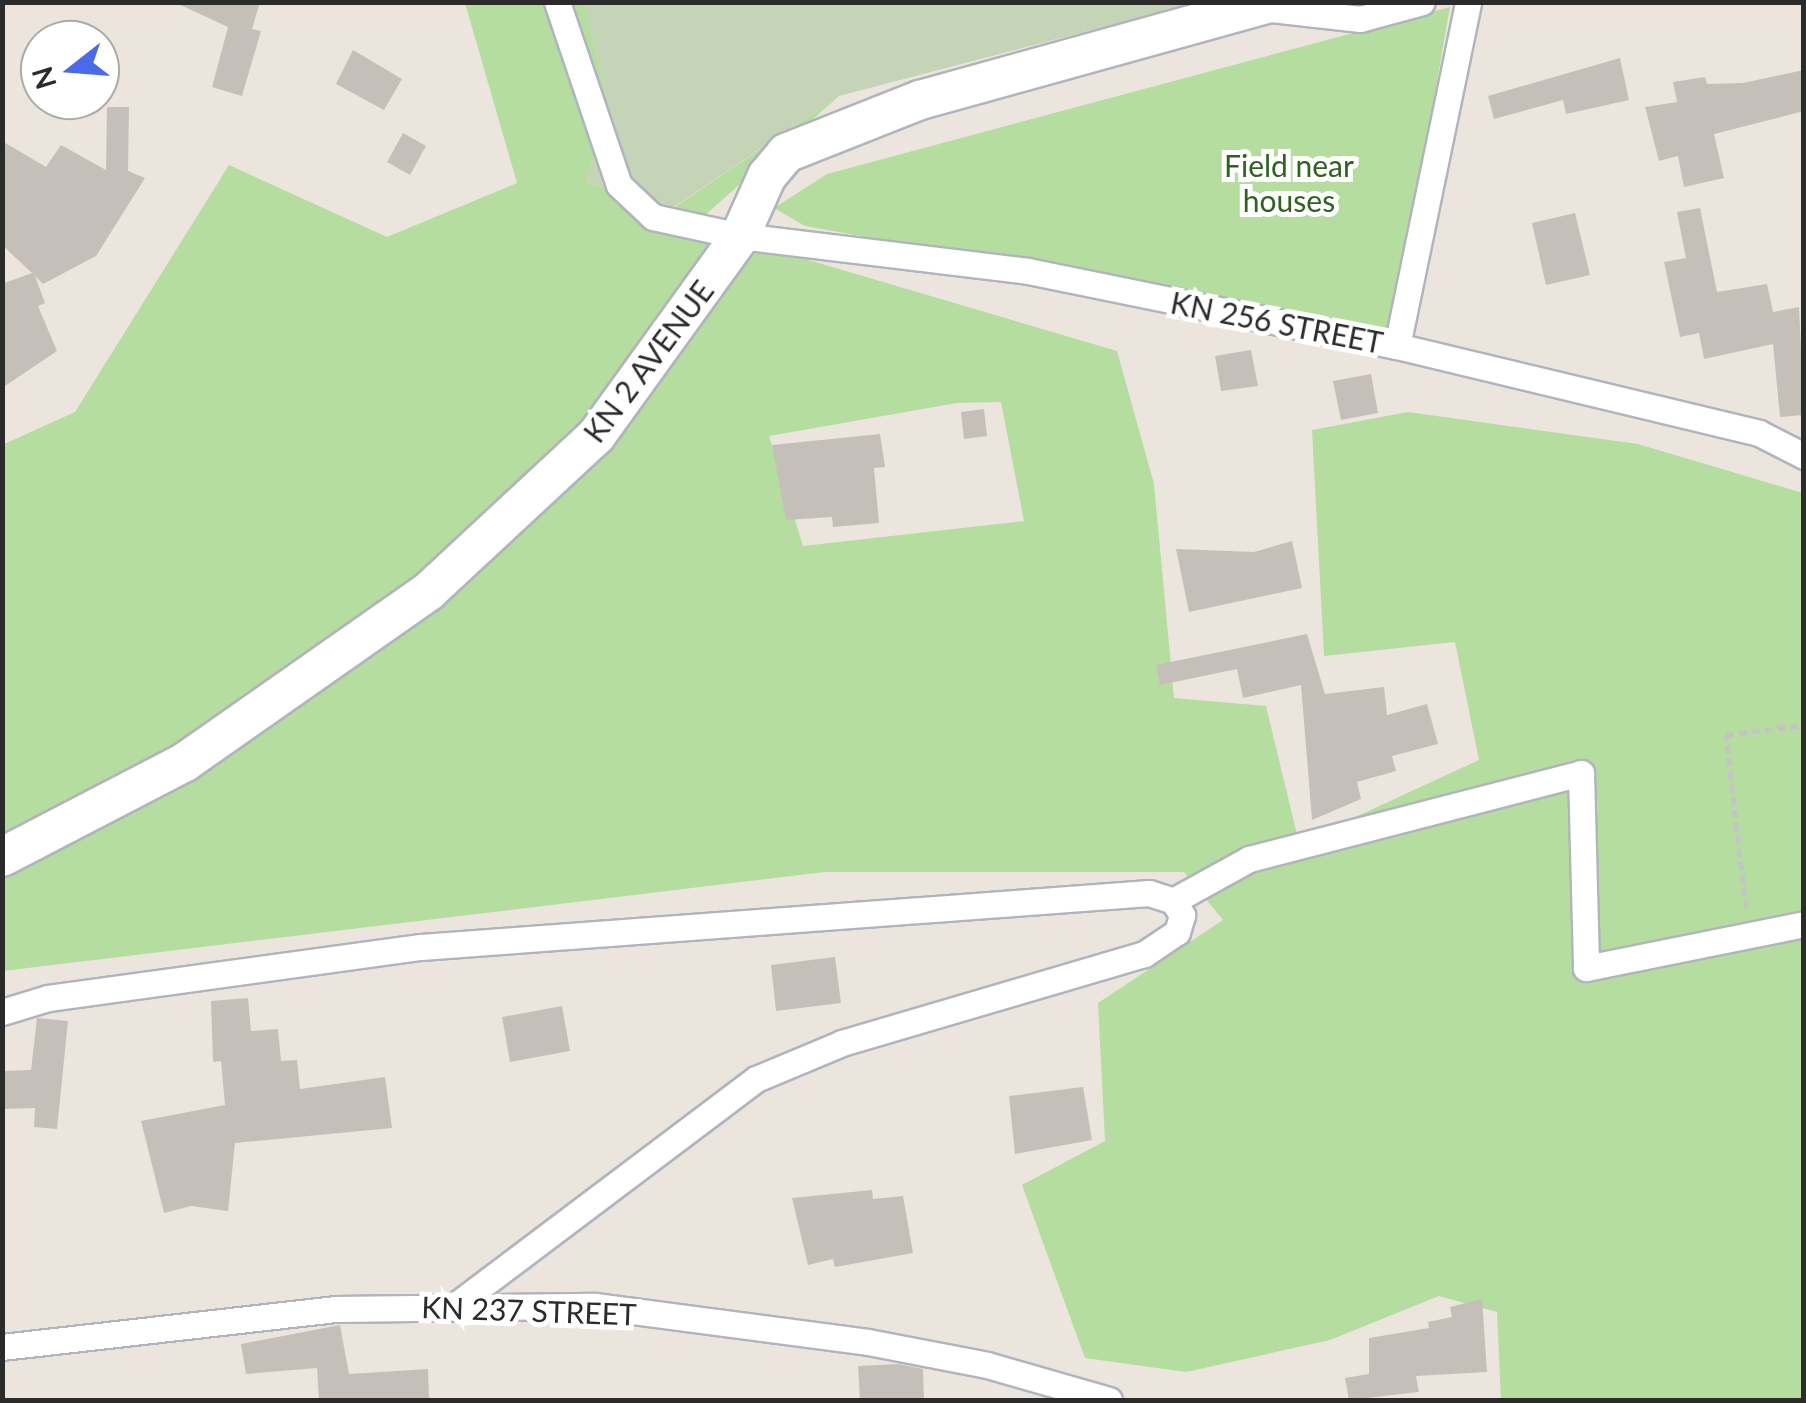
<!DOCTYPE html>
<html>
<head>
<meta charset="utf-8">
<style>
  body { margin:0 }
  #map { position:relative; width:1806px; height:1403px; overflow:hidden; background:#ebe5de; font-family:Lato,sans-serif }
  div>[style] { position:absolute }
  .green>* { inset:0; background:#b4dd9f }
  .cemetery>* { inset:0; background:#c5d4b6 }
  .building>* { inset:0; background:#c4c0b9 }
  .path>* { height:5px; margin-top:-2.5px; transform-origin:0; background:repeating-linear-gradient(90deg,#c4c4c4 0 8px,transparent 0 13px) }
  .roads { filter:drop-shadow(2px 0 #b1b4bd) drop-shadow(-2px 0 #b1b4bd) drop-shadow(0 2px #b1b4bd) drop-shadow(0 -2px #b1b4bd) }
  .minor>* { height:25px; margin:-12.5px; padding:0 12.5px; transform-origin:12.5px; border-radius:12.5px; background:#fff }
  .secondary>* { height:38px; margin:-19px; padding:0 19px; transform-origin:19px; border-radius:19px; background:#fff }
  span { translate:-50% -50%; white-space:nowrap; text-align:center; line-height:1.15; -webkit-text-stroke:10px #fff; paint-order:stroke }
  .park-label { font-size:30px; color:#2e6220 }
  .street-label { font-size:30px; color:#2b2b2b }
  .frame { position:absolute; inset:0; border:5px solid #2b2b2b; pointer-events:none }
  .north { position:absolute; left:20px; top:20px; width:100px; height:100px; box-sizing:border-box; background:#fff; border:2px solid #aaa; border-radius:50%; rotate:253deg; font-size:28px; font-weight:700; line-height:40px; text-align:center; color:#2b2b2b }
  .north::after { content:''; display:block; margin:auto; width:35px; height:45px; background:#4b69eb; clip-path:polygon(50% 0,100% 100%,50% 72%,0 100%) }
</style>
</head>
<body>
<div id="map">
  <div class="green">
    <i style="clip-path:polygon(evenodd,584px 2px,609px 106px,586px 182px,675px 207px,839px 96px,693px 226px,1117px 351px,1154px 484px,1174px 698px,1266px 706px,1299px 843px,1479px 760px,1455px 642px,1324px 656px,1312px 430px,1408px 412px,1638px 444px,1803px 493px,1803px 1400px,1501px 1400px,1497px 1312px,1439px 1296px,1330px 1340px,1186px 1372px,1085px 1358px,1022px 1185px,1105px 1141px,1098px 1003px,1223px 920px,1184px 872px,825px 872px,3px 971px,2px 445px,75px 412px,229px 165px,387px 237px,517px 183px,465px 3px,584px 2px,1001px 402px,1024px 521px,803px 546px,769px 436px,957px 403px,1001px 402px)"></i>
    <i style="clip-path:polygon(1450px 7px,1393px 331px,805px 226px,774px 208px,827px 174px)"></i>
  </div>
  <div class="cemetery">
    <i style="clip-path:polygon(584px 3px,1195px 3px,839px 96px,674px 207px,586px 182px,609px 106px)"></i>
  </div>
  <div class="building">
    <i style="clip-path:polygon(174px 2px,260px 2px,252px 29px,261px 31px,242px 96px,212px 87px,228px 27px)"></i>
    <i style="clip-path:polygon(353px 50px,402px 79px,384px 110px,336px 84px)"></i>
    <i style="clip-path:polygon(1620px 58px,1629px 100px,1566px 114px,1563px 100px,1494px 119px,1488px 96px)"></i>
    <i style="clip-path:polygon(1804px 70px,1804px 111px,1714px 134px,1724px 178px,1684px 187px,1678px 156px,1659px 161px,1645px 107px,1677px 102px,1673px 82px,1705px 77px,1707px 84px,1743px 83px)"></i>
    <i style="clip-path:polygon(107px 107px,129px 107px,128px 171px,145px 178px,96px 256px,43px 284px,35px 276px,45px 303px,38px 306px,57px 351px,2px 388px,2px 284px,32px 273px,2px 245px,2px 141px,46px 167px,61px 145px,106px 170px)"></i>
    <i style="clip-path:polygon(403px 133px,426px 146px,410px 175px,387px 162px)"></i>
    <i style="clip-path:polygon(1700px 208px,1717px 292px,1767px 284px,1773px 312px,1799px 307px,1804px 415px,1780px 417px,1773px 344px,1704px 359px,1699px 333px,1680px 337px,1664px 262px,1686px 258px,1677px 212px)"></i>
    <i style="clip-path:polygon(1575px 213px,1590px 275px,1546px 285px,1532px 223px)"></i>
    <i style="clip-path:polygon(1251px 350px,1258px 386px,1221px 391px,1215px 356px)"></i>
    <i style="clip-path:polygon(1371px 374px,1378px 413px,1341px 420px,1333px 381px)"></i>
    <i style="clip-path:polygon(984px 409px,987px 436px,964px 439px,961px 412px)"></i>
    <i style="clip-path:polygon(880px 434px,885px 467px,874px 468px,879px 523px,833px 527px,832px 517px,786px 520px,772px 445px)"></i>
    <i style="clip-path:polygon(1292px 541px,1302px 588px,1189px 612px,1176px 549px,1254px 552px)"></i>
    <i style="clip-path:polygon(1307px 634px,1325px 694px,1384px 687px,1387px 715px,1427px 704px,1438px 744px,1392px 756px,1396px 771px,1357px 782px,1361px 799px,1312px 820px,1301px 685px,1243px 698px,1237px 669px,1160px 685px,1156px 665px)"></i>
    <i style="clip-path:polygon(835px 957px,841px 1003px,776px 1011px,771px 965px)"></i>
    <i style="clip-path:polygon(248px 998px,251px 1031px,278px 1029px,281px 1061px,297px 1060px,300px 1089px,385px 1077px,392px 1128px,235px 1143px,228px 1211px,191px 1206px,164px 1213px,141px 1121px,225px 1105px,221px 1061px,213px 1062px,211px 1001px)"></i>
    <i style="clip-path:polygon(562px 1006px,570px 1051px,510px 1062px,502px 1017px)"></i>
    <i style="clip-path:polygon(37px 1018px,68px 1021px,57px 1129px,34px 1127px,35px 1108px,2px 1109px,2px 1071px,31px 1070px)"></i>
    <i style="clip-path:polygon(1083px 1087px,1092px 1140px,1015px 1154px,1009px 1096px)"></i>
    <i style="clip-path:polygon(872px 1190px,873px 1199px,903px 1196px,913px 1253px,835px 1267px,833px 1259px,808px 1265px,792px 1198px)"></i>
    <i style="clip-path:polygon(1482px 1299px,1487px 1372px,1416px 1376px,1419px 1392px,1349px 1400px,1345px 1378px,1369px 1374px,1369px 1338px,1429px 1328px,1428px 1322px,1452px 1317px,1450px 1307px)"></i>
    <i style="clip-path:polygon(340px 1325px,349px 1374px,428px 1369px,429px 1398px,319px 1400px,317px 1368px,246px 1374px,241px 1344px)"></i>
    <i style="clip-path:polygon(898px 1364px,923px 1369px,924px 1400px,860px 1400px,858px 1366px)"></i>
  </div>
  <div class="path">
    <i style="left:1746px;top:908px;width:174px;rotate:-96.6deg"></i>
    <i style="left:1726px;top:735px;width:79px;rotate:-7.3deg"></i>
  </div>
  <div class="roads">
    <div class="minor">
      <i style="left:557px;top:2px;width:193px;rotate:71.3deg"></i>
      <i style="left:619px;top:185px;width:47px;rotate:43.3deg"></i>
      <i style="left:653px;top:217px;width:89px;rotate:12.3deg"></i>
      <i style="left:740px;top:236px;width:290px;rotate:6.9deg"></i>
      <i style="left:1028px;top:271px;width:377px;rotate:11.5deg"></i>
      <i style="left:1397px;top:346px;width:372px;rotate:13.5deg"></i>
      <i style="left:1759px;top:433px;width:51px;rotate:27.1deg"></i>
      <i style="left:1262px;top:8px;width:99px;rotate:6.4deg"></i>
      <i style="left:1360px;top:19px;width:64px;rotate:-15.3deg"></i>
      <i style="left:1397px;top:346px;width:351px;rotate:-78.3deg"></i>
      <i style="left:1173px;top:901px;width:87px;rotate:-28.9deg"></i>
      <i style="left:1249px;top:859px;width:343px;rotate:-14.5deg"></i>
      <i style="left:1581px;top:773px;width:195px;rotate:88.5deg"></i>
      <i style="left:1586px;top:968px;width:222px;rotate:-11.4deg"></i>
      <i style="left:2px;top:1012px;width:48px;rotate:-16.9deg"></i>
      <i style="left:48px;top:998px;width:376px;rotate:-7.8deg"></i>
      <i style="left:421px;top:947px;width:730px;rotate:-4.24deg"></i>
      <i style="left:1149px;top:893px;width:25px;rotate:18deg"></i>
      <i style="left:1173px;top:901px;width:17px;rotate:57deg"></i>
      <i style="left:1182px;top:915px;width:18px;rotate:106deg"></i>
      <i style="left:1177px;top:932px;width:40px;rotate:146deg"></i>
      <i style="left:1144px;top:954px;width:315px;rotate:163.6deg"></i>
      <i style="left:842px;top:1043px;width:93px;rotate:157.3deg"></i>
      <i style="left:756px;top:1079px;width:376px;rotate:143deg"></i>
      <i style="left:2px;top:1347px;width:335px;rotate:-6.5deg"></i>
      <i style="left:335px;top:1309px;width:260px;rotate:-0.7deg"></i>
      <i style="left:595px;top:1306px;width:275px;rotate:7.5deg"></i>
      <i style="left:868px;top:1342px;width:121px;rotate:10.9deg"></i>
      <i style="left:987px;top:1365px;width:127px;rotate:16deg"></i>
    </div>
    <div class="secondary">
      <i style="left:2px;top:857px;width:206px;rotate:-27.4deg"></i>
      <i style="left:185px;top:762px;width:298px;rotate:-35deg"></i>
      <i style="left:429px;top:591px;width:228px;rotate:-42.9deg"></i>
      <i style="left:596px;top:436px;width:246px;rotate:-54.2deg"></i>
      <i style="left:740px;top:236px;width:66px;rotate:-65.8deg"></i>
      <i style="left:767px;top:176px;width:30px;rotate:-50deg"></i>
      <i style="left:786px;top:153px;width:144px;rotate:-21.6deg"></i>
      <i style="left:920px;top:100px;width:366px;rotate:-15.5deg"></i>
    </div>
  </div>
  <div class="park-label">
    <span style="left:1289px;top:182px">Field near<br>houses</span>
  </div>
  <div class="street-label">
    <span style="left:1277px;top:322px;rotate:11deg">KN 256 STREET</span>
    <span style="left:648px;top:361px;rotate:-53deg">KN 2 AVENUE</span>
    <span style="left:529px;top:1310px;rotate:2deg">KN 237 STREET</span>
  </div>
  <div class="frame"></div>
  <div class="north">N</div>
</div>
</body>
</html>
